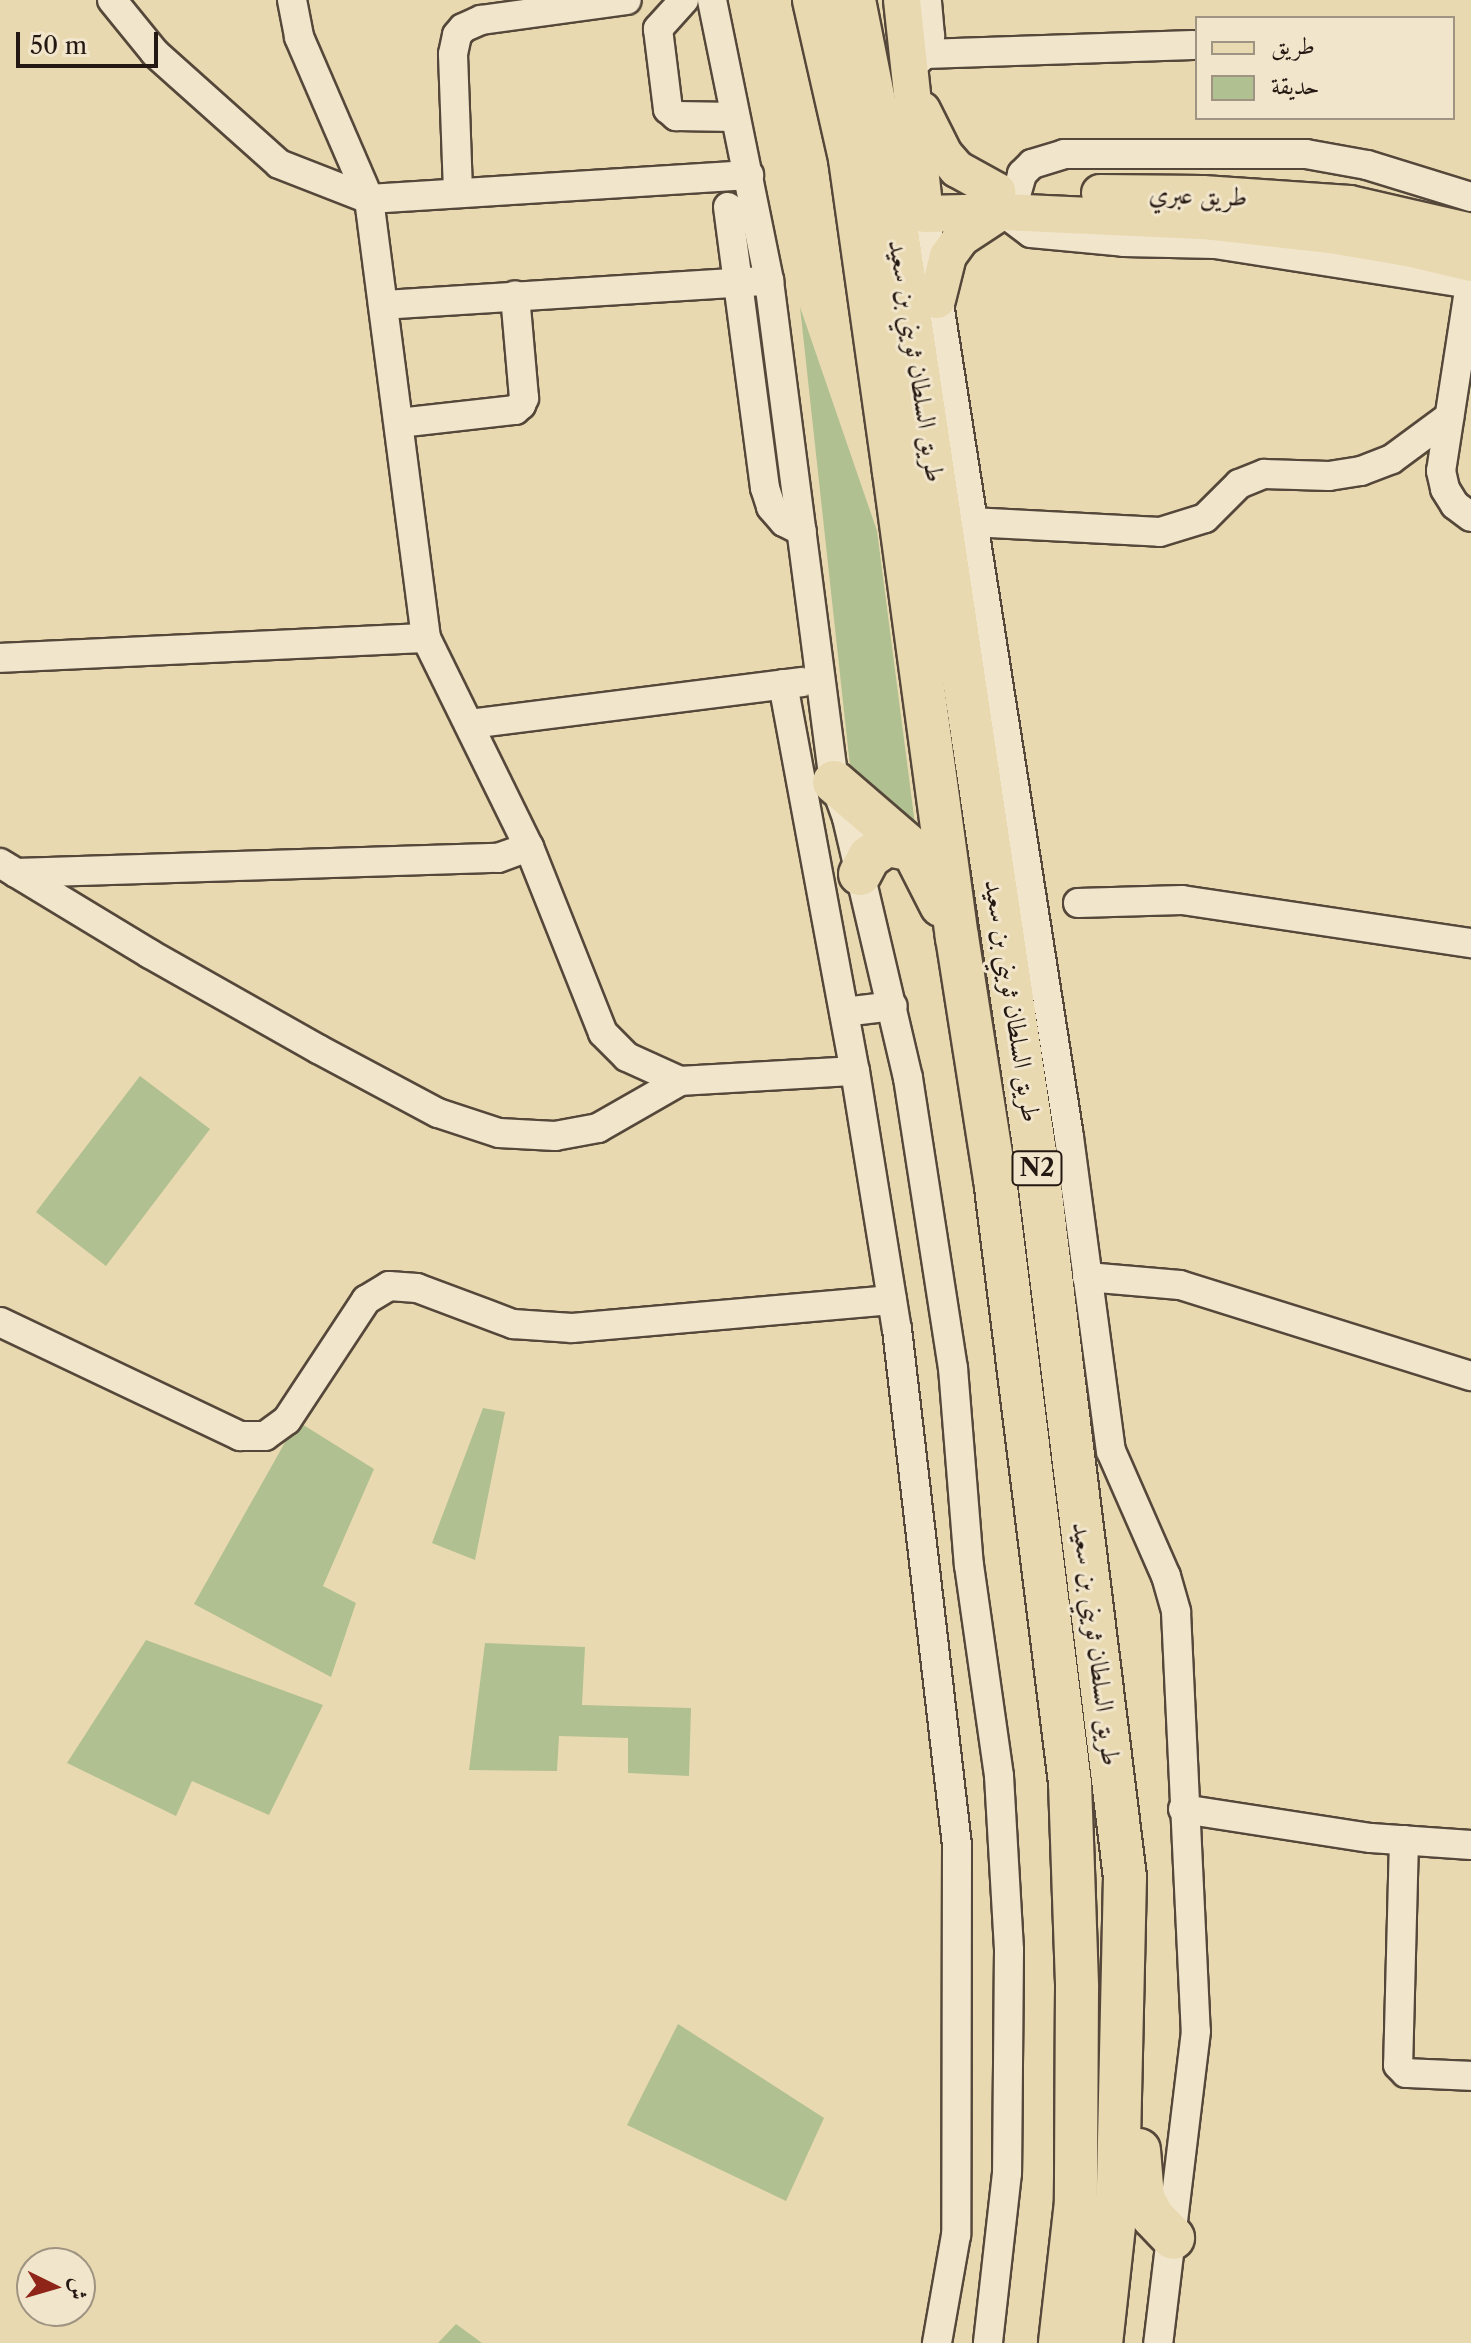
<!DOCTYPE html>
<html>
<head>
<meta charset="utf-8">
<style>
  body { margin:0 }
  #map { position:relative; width:1471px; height:2343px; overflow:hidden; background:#e9d9b0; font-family:"Libre Caslon Text",Amiri,serif }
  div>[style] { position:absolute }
  .green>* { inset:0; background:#b0c090 }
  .roads { filter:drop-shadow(2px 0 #55483a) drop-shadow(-2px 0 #55483a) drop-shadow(0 2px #55483a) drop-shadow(0 -2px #55483a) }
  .minor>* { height:28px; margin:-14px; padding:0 14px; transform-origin:14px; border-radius:14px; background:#f1e6cc }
  .major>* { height:36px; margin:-18px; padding:0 18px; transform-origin:18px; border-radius:18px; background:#e9d9b0 }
  .highway>* { height:42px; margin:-21px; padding:0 21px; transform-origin:21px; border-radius:21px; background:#e9d9b0 }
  span { translate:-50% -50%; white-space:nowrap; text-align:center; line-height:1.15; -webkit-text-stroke:6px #f1e6cc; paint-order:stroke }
  .shield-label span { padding:2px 6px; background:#f1e6cc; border:2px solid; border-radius:6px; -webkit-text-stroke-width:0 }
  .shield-label { font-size:24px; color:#241812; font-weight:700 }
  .street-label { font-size:26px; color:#241812 }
  .legend { position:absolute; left:1195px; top:16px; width:260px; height:104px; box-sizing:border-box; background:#f1e6cc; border:2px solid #9f9482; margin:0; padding:10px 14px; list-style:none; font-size:24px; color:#241812 }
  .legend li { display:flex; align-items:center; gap:16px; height:40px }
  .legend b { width:40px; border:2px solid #9f9482 }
  .north { position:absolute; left:16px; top:2247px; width:80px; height:80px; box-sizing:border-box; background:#f1e6cc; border:2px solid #9f9482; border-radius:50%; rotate:95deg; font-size:22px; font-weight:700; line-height:32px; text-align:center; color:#241812 }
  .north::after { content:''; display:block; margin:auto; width:28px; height:36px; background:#8f2418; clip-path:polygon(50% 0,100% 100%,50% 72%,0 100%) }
  .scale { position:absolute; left:16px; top:32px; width:142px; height:36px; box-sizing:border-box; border:4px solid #241812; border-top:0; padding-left:10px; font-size:24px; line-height:28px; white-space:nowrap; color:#241812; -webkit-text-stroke:6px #f1e6cc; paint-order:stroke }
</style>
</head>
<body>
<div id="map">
  <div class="green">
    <i style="clip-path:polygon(800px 307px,877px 531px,916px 832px,850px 766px)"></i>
    <i style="clip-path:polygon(140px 1076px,210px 1129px,106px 1266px,36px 1212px)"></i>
    <i style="clip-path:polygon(483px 1408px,505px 1412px,475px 1560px,432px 1543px)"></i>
    <i style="clip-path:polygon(297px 1421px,374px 1469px,323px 1586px,356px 1603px,331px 1677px,194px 1604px)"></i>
    <i style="clip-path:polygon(146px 1640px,323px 1705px,269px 1815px,192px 1781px,176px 1816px,67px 1763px)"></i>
    <i style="clip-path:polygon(485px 1643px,585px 1647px,582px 1705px,691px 1708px,689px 1776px,628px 1773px,628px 1738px,559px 1736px,557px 1771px,469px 1770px)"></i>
    <i style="clip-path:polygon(678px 2024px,824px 2118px,786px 2201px,627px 2125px)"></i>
    <i style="clip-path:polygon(456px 2324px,482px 2343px,438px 2343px)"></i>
  </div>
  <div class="roads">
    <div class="minor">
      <i style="left:112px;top:0;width:68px;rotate:50.9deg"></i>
      <i style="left:155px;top:53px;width:166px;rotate:41.8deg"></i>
      <i style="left:279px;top:164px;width:97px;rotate:21.3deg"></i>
      <i style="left:369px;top:199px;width:381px;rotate:-3.6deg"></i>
      <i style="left:292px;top:0;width:38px;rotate:79deg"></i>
      <i style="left:299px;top:37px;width:176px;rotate:66.6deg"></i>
      <i style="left:369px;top:199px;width:443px;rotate:82.6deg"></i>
      <i style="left:426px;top:638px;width:233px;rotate:63.8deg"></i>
      <i style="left:529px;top:847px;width:200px;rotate:68.3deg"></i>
      <i style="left:603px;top:1033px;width:34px;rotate:45deg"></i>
      <i style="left:627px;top:1057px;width:58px;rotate:24.4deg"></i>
      <i style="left:684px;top:0;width:39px;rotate:132deg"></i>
      <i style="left:658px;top:29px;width:81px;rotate:82.9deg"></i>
      <i style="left:668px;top:109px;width:11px;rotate:41deg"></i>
      <i style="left:676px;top:116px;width:59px;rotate:1deg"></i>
      <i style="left:712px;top:0;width:287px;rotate:78.5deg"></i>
      <i style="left:769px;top:281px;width:505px;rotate:82.61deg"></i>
      <i style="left:834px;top:782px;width:38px;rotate:70deg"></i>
      <i style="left:847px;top:818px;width:267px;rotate:76.8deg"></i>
      <i style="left:908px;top:1078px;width:293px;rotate:81.2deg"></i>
      <i style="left:953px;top:1368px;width:198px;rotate:85.4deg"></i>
      <i style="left:969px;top:1565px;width:213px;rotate:81.9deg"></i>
      <i style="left:999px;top:1776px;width:174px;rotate:86.7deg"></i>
      <i style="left:1009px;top:1950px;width:223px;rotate:90.5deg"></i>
      <i style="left:1007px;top:2173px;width:171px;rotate:96.4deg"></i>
      <i style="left:925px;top:54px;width:268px;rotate:-1.9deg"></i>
      <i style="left:913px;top:65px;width:16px;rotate:-43deg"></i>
      <i style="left:925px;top:54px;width:19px;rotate:-74deg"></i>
      <i style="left:930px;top:36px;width:36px;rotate:-95deg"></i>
      <i style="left:458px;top:191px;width:137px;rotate:-92.1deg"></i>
      <i style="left:453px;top:54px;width:19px;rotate:-78deg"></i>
      <i style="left:457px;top:35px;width:9px;rotate:-49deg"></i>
      <i style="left:463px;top:28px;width:20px;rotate:-24deg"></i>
      <i style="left:481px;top:20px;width:147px;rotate:-7.8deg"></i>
      <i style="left:1017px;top:192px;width:19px;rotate:-74deg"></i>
      <i style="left:1022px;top:174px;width:14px;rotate:-45deg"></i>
      <i style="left:1032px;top:164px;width:34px;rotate:-17deg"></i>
      <i style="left:1064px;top:154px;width:242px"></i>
      <i style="left:1306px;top:154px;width:62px;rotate:10.2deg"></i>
      <i style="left:1367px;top:165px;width:109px;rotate:17.1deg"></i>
      <i style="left:728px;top:207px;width:283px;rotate:82.5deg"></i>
      <i style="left:765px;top:488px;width:20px;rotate:72deg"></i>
      <i style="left:771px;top:507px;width:20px;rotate:49deg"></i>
      <i style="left:784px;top:522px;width:20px;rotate:27deg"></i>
      <i style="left:1003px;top:212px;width:35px;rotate:37deg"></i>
      <i style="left:1031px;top:233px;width:93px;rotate:5.5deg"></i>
      <i style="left:1124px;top:242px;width:92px;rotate:1.2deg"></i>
      <i style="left:1216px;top:244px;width:258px;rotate:8.9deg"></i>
      <i style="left:925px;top:214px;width:934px;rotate:81.13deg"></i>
      <i style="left:1069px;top:1137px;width:317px;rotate:82.4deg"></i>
      <i style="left:1111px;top:1451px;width:137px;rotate:66.3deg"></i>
      <i style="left:1166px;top:1576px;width:37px;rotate:74deg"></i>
      <i style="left:1176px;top:1612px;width:419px;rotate:87.3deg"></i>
      <i style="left:1196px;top:2031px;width:314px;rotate:96.9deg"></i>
      <i style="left:1470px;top:284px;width:189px;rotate:98.8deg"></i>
      <i style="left:1441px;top:471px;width:18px;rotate:77deg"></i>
      <i style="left:1445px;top:489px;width:19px;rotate:58deg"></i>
      <i style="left:1455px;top:505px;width:20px;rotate:37deg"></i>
      <i style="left:383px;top:305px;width:387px;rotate:-3.6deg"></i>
      <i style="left:399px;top:423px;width:117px;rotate:-6.4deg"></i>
      <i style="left:515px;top:410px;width:8px;rotate:-40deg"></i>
      <i style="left:521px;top:405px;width:8px;rotate:-67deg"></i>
      <i style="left:524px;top:398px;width:103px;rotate:-95deg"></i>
      <i style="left:971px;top:522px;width:189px;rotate:3deg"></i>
      <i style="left:1160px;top:532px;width:47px;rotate:-17.3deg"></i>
      <i style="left:1205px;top:518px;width:48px;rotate:-45deg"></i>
      <i style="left:1239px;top:484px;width:27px;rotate:-22deg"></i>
      <i style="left:1264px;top:474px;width:65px;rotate:1.8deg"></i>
      <i style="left:1329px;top:476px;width:32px;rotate:-9deg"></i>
      <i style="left:1361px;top:471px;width:33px;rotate:-21deg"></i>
      <i style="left:1392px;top:459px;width:71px;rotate:-36.4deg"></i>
      <i style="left:0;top:658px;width:426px;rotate:-2.7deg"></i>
      <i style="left:783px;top:684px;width:394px;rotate:79.5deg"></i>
      <i style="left:855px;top:1071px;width:261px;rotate:80.8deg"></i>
      <i style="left:897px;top:1329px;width:519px;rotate:83.37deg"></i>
      <i style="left:957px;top:1845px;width:390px;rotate:90.1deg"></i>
      <i style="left:956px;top:2235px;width:110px;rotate:100deg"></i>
      <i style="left:470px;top:724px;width:335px;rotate:-7.2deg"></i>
      <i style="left:0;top:863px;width:175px;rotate:31.2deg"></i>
      <i style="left:150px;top:954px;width:193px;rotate:29.5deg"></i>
      <i style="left:318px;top:1049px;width:136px;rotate:28.1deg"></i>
      <i style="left:438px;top:1113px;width:64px;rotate:18.2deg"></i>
      <i style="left:499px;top:1133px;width:56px;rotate:3.1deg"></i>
      <i style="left:555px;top:1136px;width:44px;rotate:-10.5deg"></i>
      <i style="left:598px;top:1128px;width:95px;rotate:-29.8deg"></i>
      <i style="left:680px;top:1081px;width:175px;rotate:-3.3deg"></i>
      <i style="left:16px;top:873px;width:482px;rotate:-1.8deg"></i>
      <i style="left:498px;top:858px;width:33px;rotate:-20deg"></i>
      <i style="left:1078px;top:903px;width:104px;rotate:-1.7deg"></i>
      <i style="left:1182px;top:900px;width:292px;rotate:8.5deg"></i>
      <i style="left:844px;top:1012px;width:49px;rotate:-7deg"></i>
      <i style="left:1087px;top:1277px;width:93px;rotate:4.9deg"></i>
      <i style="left:1180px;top:1285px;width:305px;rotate:17.4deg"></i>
      <i style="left:0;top:1322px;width:266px;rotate:25.4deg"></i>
      <i style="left:240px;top:1436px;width:25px"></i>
      <i style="left:265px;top:1436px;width:27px;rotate:-36deg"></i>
      <i style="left:287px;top:1420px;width:144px;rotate:-56.6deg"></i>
      <i style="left:366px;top:1300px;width:27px;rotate:-31deg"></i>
      <i style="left:389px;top:1286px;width:28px;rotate:4deg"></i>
      <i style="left:417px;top:1288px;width:103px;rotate:20.6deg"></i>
      <i style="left:513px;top:1324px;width:59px;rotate:3.9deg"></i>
      <i style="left:572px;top:1328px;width:321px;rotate:-5deg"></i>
      <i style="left:1183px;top:1809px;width:190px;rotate:8.8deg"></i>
      <i style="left:1371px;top:1838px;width:100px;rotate:4deg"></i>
      <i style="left:1404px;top:1840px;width:225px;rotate:91.5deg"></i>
      <i style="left:1398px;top:2065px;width:11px;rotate:45deg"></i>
      <i style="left:1406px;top:2073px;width:65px;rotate:2.6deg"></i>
    </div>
    <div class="major">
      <i style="left:902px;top:0;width:215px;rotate:83.9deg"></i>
      <i style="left:925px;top:214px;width:78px;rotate:-1.5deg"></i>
      <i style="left:1003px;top:212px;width:202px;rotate:2.6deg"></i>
      <i style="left:1205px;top:221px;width:126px;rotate:6.4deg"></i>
      <i style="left:1330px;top:235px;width:78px;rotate:9.6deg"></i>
      <i style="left:1407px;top:248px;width:66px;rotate:13.2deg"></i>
      <i style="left:922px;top:110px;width:49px;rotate:63.4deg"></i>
      <i style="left:944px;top:154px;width:20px;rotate:49deg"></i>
      <i style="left:957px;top:169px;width:46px;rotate:28.8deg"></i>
      <i style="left:1100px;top:193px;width:103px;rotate:0.6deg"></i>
      <i style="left:1203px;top:194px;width:147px;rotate:3.9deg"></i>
      <i style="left:1350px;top:204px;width:124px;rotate:13deg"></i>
      <i style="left:937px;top:300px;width:45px;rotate:-76deg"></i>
      <i style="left:948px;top:256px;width:22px;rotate:-54deg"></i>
      <i style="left:961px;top:238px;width:45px;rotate:-33.3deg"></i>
    </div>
    <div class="highway">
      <i style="left:814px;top:0;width:163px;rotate:77.2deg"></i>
      <i style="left:850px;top:159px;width:316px;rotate:82deg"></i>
      <i style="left:894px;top:472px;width:469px;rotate:82.3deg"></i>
      <i style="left:957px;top:937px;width:245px;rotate:81.1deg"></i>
      <i style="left:995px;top:1179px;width:609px;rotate:82.92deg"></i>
      <i style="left:1070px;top:1783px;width:204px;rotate:88deg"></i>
      <i style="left:1077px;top:1987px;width:215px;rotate:90.3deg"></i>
      <i style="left:1076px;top:2202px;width:142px;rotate:96.5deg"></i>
      <i style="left:854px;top:0;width:175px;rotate:78.8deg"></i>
      <i style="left:888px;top:172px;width:1018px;rotate:81.47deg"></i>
      <i style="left:1039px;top:1179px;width:703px;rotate:82.98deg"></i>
      <i style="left:1125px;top:1877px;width:313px;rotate:91.3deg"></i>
      <i style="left:1118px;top:2190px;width:154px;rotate:96.3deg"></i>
      <i style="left:834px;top:782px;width:104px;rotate:40.7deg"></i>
      <i style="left:913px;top:850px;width:62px;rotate:63deg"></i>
      <i style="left:860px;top:874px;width:19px;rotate:-62deg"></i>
      <i style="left:869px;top:857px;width:22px;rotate:-34deg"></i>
      <i style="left:887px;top:845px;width:26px;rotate:11deg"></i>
      <i style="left:1139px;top:2150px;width:48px;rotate:85.2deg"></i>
      <i style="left:1143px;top:2198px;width:21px;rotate:62deg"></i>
      <i style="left:1153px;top:2217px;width:29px;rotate:46deg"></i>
    </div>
  </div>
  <div class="shield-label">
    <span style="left:1037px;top:1168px">N2</span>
  </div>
  <div class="street-label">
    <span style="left:1198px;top:196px;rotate:2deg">طريق عبري</span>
    <span style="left:916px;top:361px;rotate:81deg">طريق السلطان ثويني بن سعيد</span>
    <span style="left:1012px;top:1001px;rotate:81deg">طريق السلطان ثويني بن سعيد</span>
    <span style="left:1096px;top:1644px;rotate:83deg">طريق السلطان ثويني بن سعيد</span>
  </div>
  <ul class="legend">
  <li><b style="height:10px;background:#e9d9b0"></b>طريق</li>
  <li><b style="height:22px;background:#b0c090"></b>حديقة</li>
  </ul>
  <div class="north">ش</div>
  <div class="scale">50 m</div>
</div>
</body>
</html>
